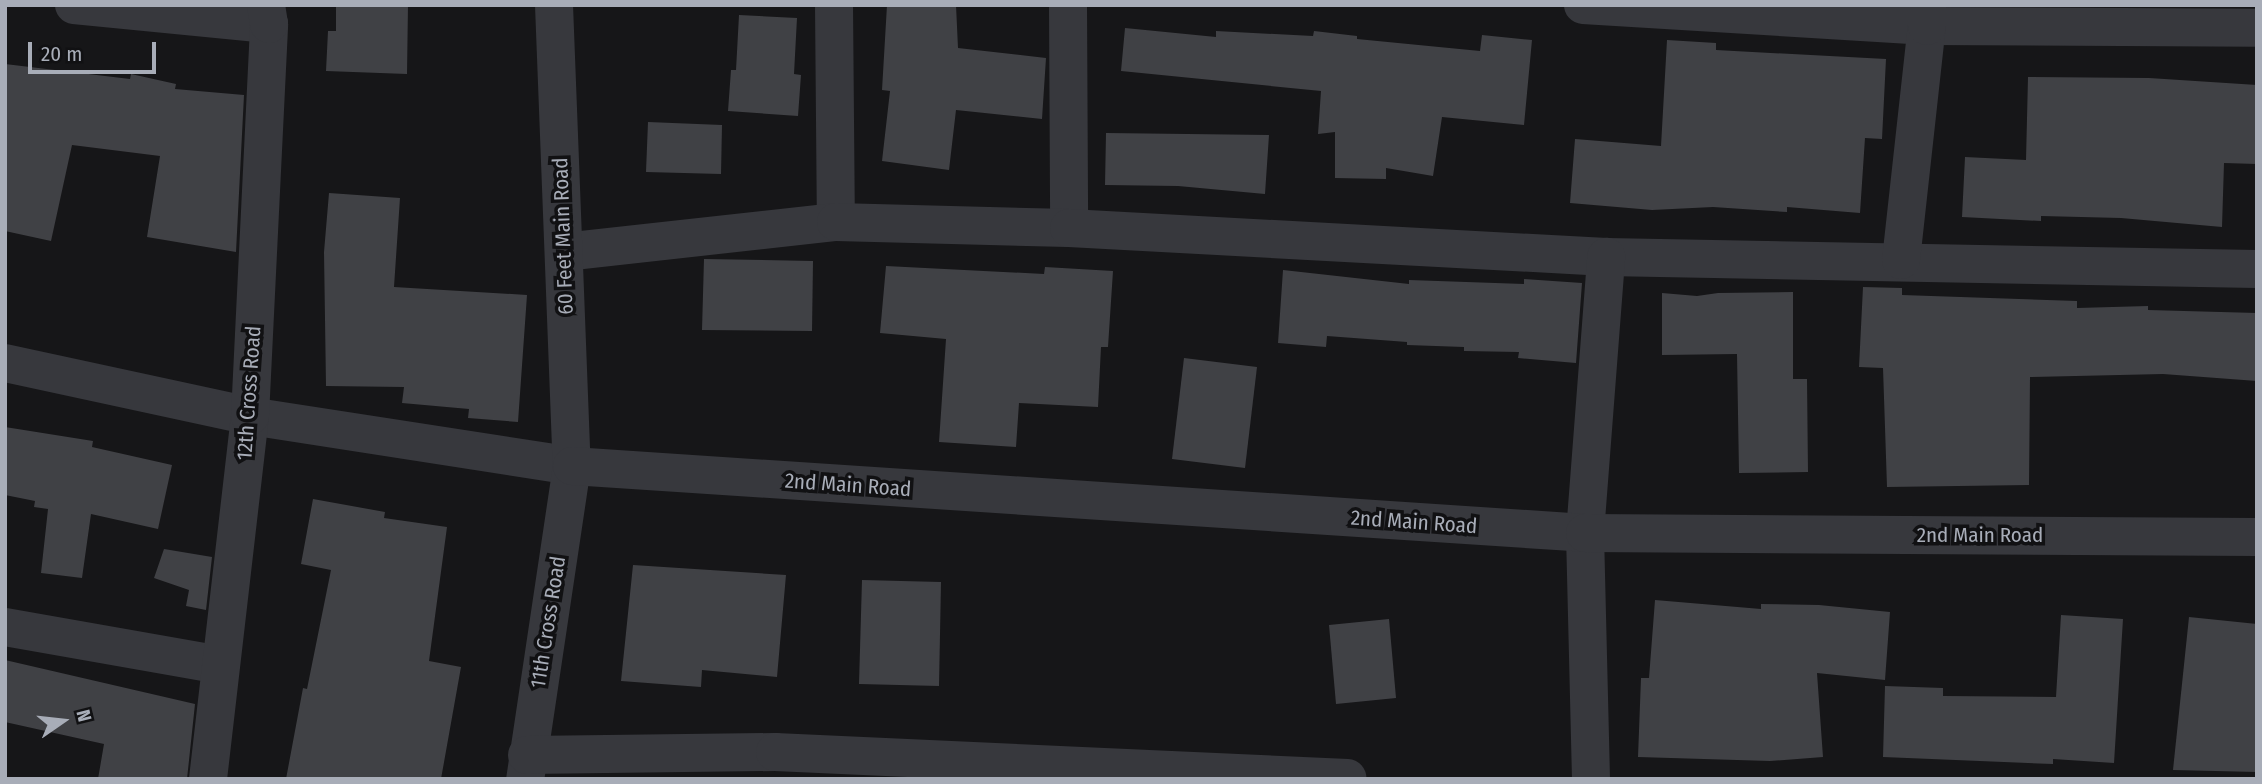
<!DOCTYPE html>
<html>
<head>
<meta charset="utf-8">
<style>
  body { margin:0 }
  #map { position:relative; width:2262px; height:784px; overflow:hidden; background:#161618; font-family:"Fira Sans Condensed",sans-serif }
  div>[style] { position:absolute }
  .building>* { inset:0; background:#404145 }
  .minor>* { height:38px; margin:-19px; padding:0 19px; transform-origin:19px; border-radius:19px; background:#37383d }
  .tertiary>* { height:38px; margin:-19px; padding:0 19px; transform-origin:19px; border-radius:19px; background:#37383d }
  span { translate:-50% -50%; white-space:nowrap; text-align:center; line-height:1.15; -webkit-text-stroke:7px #111113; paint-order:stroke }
  .street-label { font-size:21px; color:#a8adb8 }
  .frame { position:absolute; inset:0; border:7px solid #a8adb8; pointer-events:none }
  .north { position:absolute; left:28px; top:686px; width:70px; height:70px; -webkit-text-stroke:5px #111113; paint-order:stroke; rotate:76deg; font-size:19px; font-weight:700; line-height:28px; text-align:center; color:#a8adb8 }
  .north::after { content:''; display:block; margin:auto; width:24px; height:32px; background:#a8adb8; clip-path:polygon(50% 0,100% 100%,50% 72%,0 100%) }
  .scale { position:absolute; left:28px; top:42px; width:128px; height:32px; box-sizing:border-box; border:4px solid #a8adb8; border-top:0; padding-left:9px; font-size:21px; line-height:24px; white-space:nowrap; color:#a8adb8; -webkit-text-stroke:5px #111113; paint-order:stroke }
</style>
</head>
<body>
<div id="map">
  <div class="building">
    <i style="clip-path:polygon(336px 5px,408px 5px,407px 74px,326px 71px,328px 31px,336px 31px)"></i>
    <i style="clip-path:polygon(887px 5px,956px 5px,958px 48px,1046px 58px,1042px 119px,956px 110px,949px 170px,882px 161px,890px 91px,882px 90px)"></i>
    <i style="clip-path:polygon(739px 15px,797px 18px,794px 74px,801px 75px,798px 116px,728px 111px,731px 70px,736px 70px)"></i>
    <i style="clip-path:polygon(1125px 28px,1216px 37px,1216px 31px,1313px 36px,1314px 31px,1357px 36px,1357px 39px,1480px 51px,1482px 35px,1532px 40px,1524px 125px,1442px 117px,1433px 176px,1386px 168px,1386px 179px,1335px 178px,1335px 132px,1318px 134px,1321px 91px,1121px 71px)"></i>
    <i style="clip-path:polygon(1667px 40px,1716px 43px,1716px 50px,1886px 59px,1882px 139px,1865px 138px,1860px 213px,1787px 207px,1787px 212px,1713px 207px,1652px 210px,1570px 203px,1575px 139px,1661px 146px)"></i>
    <i style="clip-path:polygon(5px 64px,130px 79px,131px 74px,176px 84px,175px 89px,244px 95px,236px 252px,147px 237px,160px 156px,72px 145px,51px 241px,5px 231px)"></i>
    <i style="clip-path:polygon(2028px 77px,2149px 78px,2257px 85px,2257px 164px,2224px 163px,2222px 227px,2121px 218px,2041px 216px,2041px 221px,1962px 217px,1965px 157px,2026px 160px)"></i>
    <i style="clip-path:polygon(648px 122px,722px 125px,721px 174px,646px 172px)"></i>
    <i style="clip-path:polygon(1106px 133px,1269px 135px,1265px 194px,1178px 186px,1105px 185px)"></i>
    <i style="clip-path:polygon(329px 193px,400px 198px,394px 287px,527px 295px,518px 422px,468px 418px,469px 409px,402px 403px,404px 387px,326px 386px,324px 252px)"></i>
    <i style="clip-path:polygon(704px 259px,813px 261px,812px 331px,702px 330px)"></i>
    <i style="clip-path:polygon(886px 266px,1044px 274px,1045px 267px,1113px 271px,1108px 347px,1101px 347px,1098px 407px,1019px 403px,1016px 447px,939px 442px,946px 339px,880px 333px)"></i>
    <i style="clip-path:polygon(1283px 270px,1409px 284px,1409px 280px,1524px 284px,1524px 279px,1582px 283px,1576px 363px,1518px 358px,1519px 352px,1464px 351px,1464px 347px,1407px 345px,1407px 342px,1327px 336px,1326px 347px,1278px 343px)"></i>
    <i style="clip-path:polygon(1863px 287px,1902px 288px,1902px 295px,2077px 301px,2077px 308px,2148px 306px,2148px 310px,2257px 313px,2257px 381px,2163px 374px,2030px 377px,2029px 485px,1887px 487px,1883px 368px,1859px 367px)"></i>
    <i style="clip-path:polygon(1793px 292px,1793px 379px,1807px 379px,1808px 472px,1739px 473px,1737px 354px,1662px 355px,1662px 293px,1697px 296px,1718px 293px)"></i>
    <i style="clip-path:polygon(1184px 358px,1257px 367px,1245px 468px,1172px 459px)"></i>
    <i style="clip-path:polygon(5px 427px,93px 441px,92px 447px,172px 465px,158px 529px,91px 514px,82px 578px,41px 573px,48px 509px,34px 507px,35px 501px,5px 495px)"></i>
    <i style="clip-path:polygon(313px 499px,385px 512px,384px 518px,447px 527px,429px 661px,461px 667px,441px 779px,286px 779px,303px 688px,307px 689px,331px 570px,301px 564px)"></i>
    <i style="clip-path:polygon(164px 549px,212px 557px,206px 610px,186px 606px,189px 590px,154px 578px)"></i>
    <i style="clip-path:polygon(633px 565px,786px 575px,777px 677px,702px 670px,701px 687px,621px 681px)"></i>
    <i style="clip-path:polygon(862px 580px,941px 582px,939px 686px,859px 684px)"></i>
    <i style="clip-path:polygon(1655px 600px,1761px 609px,1761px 604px,1819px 605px,1890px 612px,1885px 680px,1817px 673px,1823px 757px,1770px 761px,1638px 757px,1641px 678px,1649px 678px)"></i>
    <i style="clip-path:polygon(2061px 615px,2123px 619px,2114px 763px,2053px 759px,2053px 764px,1883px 757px,1885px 686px,1943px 688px,1943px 696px,2056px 697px)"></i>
    <i style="clip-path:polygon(2189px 617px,2257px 624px,2257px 772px,2173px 770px)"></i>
    <i style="clip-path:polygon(1389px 619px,1396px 698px,1336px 704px,1329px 625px)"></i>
    <i style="clip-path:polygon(5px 660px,195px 704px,187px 779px,98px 779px,104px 744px,5px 722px)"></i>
  </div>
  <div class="minor">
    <i style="left:74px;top:5px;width:196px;rotate:5.6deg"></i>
    <i style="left:834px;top:5px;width:217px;rotate:89.5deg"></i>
    <i style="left:1068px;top:5px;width:223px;rotate:89.7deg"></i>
    <i style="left:1583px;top:5px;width:345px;rotate:3.5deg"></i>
    <i style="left:1927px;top:26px;width:330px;rotate:0.3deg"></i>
    <i style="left:564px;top:252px;width:274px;rotate:-6.3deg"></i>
    <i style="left:836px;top:222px;width:233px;rotate:1.5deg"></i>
    <i style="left:1069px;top:228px;width:538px;rotate:3.09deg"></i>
    <i style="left:1606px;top:257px;width:651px;rotate:1.06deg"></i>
    <i style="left:1901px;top:260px;width:235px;rotate:-83.7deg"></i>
    <i style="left:1927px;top:26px;width:21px;rotate:-90deg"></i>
    <i style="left:5px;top:363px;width:251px;rotate:12.2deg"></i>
    <i style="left:250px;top:416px;width:326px;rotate:8.8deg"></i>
    <i style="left:572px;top:466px;width:317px;rotate:98.5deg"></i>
    <i style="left:5px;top:627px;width:219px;rotate:10deg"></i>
    <i style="left:527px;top:755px;width:248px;rotate:-0.7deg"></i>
    <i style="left:775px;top:752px;width:573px;rotate:2.6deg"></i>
    <i style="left:208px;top:779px;width:365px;rotate:-83.4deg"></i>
    <i style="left:250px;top:416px;width:392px;rotate:-87.2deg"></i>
    <i style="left:269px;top:24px;width:19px;rotate:-99deg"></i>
    <i style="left:1591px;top:779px;width:246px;rotate:-91.4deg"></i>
    <i style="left:1585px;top:533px;width:277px;rotate:-85.6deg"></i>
  </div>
  <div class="tertiary">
    <i style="left:554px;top:5px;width:461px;rotate:87.8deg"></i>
    <i style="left:572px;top:466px;width:1015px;rotate:3.78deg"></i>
    <i style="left:1585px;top:533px;width:672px;rotate:0.34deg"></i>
  </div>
  <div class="street-label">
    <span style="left:563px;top:236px;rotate:-92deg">60 Feet Main Road</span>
    <span style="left:249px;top:393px;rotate:-86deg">12th Cross Road</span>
    <span style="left:848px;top:485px;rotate:4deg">2nd Main Road</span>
    <span style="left:1414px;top:522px;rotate:4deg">2nd Main Road</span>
    <span style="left:1980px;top:535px">2nd Main Road</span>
    <span style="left:548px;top:622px;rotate:-81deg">11th Cross Road</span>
  </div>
  <div class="frame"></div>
  <div class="north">N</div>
  <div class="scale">20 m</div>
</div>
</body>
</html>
